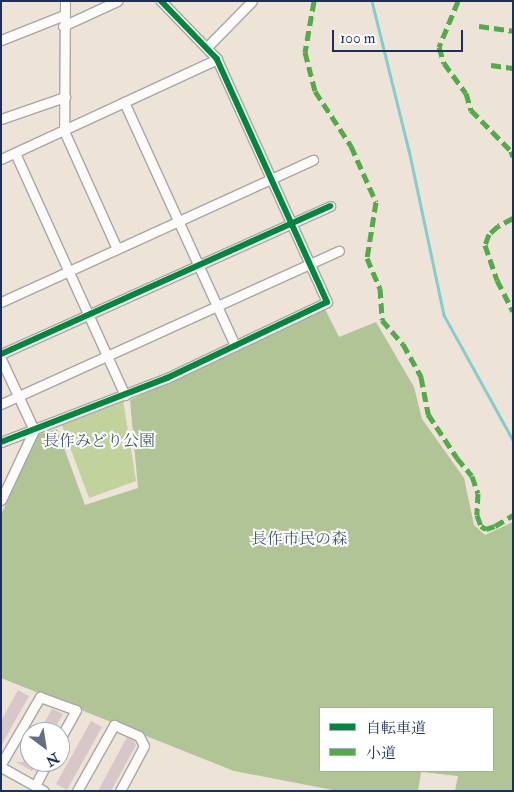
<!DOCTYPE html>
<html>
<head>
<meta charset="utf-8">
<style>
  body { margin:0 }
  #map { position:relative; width:514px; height:792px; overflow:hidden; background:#ede3d6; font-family:"IM FELL Double Pica","Noto Serif JP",serif }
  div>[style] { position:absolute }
  .green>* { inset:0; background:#c1d29d }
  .forest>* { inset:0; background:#b0c496 }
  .stream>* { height:2.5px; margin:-1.25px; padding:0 1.25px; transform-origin:1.25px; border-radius:1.25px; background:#83cdd0 }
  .building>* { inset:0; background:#d8c7c8 }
  .roads { filter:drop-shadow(1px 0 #a9a6a4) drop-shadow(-1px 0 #a9a6a4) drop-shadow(0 1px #a9a6a4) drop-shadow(0 -1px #a9a6a4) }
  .street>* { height:9px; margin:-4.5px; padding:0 4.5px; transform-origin:4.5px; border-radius:4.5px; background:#fcfbf9 }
  .quiet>* { height:5px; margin-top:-2.5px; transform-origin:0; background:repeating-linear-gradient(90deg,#52ab49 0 10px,transparent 0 15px) }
  .cycleway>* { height:6px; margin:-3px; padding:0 3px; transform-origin:3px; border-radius:3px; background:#00873e }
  span { translate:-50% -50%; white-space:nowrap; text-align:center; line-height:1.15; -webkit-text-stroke:4px #fff; paint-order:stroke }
  .park-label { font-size:16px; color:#425c63 }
  .frame { position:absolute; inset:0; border:2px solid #1b2f5e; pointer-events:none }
  .legend { position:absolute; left:319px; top:707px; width:175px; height:65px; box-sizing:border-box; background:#fff; border:1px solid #a4acbf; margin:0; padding:6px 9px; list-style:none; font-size:15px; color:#1b2f5e }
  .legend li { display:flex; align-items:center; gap:10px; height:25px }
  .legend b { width:25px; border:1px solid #a4acbf }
  .north { position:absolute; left:20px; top:722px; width:50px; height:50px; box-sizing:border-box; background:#fff; border:1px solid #a4acbf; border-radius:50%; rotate:149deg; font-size:14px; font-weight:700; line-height:20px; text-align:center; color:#1b2f5e }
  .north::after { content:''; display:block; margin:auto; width:18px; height:22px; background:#646e88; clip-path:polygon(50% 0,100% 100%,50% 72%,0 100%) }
  .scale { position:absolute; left:332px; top:30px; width:131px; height:22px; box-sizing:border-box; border:2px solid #1b2f5e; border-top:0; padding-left:6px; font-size:15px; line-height:18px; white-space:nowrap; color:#1b2f5e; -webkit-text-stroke:4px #fff; paint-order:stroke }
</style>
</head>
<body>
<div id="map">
  <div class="green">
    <i style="clip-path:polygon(123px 400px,136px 481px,89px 498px,61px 423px)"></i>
  </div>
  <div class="forest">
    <i style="clip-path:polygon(evenodd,325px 309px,339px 337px,376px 322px,414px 387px,422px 419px,464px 478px,474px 525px,485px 535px,513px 522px,513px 791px,455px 791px,458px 776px,421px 772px,418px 791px,338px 791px,234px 771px,1px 678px,1px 515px,37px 435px,57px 429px,85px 505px,138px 488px,130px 400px,325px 309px,320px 708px,493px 708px,493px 771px,320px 771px,320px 708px)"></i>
  </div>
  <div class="stream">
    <i style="left:372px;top:1px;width:154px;rotate:76.1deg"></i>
    <i style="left:409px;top:150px;width:169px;rotate:78deg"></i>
    <i style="left:444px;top:315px;width:143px;rotate:61.1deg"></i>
  </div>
  <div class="building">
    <i style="clip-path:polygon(18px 690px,29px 696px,1px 746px,1px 721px)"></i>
    <i style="clip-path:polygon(52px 709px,63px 714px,56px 726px,53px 732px,39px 732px)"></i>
    <i style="clip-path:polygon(91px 721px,102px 727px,67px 790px,56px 784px)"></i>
    <i style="clip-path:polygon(127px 737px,134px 741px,136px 745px,111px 791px,98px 791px)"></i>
    <i style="clip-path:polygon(30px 749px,30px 762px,37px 762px,32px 771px,16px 762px,23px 762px)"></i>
  </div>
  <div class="roads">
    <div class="street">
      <i style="left:65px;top:1px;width:130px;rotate:90.4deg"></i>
      <i style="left:64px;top:131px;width:129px;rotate:65.8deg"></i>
      <i style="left:63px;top:26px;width:60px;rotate:-24.8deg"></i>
      <i style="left:1px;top:40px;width:68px;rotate:-21.6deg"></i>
      <i style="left:207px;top:47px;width:64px;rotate:-45.6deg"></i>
      <i style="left:124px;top:102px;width:268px;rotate:65.5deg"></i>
      <i style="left:1px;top:119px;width:68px;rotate:-19deg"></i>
      <i style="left:15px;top:153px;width:266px;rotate:65.6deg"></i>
      <i style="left:1px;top:159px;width:238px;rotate:-24.8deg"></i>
      <i style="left:1px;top:302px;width:343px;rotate:-24.5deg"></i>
      <i style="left:1px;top:354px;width:361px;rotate:-24.2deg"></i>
      <i style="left:1px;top:359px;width:78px;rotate:65.1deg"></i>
      <i style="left:34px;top:430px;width:77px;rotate:115.2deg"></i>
      <i style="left:1px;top:404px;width:371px;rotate:-24.4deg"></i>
      <i style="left:1px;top:442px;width:178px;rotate:-21.1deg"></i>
      <i style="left:167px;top:378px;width:177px;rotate:-25.4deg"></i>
      <i style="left:327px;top:302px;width:267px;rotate:-114.4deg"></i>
      <i style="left:217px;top:59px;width:81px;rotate:-134deg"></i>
      <i style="left:1px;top:764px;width:78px;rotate:-59.8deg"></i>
      <i style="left:40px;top:697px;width:38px;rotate:20deg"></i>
      <i style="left:76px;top:710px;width:33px;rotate:119deg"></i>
      <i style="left:1px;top:767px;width:49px;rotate:29.2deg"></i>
      <i style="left:35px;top:786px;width:27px;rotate:-63deg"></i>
      <i style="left:77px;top:791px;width:76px;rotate:-60.7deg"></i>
      <i style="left:114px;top:725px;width:27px;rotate:24deg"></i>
      <i style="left:139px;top:736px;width:11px;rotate:63deg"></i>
      <i style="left:144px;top:746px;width:51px;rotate:118.1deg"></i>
    </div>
  </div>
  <div class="quiet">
    <i style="left:314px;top:1px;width:52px;rotate:100deg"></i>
    <i style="left:305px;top:52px;width:40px;rotate:75.6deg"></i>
    <i style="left:315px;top:91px;width:66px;rotate:56.8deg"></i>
    <i style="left:351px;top:146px;width:61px;rotate:65.9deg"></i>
    <i style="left:376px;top:202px;width:57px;rotate:99.1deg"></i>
    <i style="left:367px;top:258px;width:33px;rotate:67deg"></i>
    <i style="left:380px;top:288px;width:32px;rotate:86deg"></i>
    <i style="left:382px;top:320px;width:32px;rotate:49deg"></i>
    <i style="left:403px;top:344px;width:38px;rotate:61deg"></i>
    <i style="left:421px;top:377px;width:38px;rotate:79deg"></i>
    <i style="left:428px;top:414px;width:53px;rotate:56.6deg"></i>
    <i style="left:457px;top:458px;width:23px;rotate:50deg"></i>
    <i style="left:472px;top:476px;width:18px;rotate:71deg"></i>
    <i style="left:478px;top:493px;width:22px;rotate:93deg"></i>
    <i style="left:477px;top:515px;width:12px;rotate:70deg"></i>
    <i style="left:481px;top:526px;width:6px;rotate:31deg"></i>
    <i style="left:486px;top:529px;width:9px;rotate:-18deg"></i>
    <i style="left:495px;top:526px;width:21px;rotate:-31deg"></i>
    <i style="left:458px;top:1px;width:50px;rotate:112.4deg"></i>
    <i style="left:439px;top:47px;width:17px;rotate:73deg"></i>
    <i style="left:444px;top:63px;width:37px;rotate:54deg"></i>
    <i style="left:466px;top:93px;width:18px;rotate:74deg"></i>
    <i style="left:471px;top:110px;width:57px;rotate:45.7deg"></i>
    <i style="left:511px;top:151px;width:6px;rotate:72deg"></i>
    <i style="left:479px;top:26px;width:34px;rotate:8deg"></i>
    <i style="left:491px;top:65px;width:22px;rotate:8deg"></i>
    <i style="left:513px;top:218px;width:17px;rotate:152deg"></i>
    <i style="left:498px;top:226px;width:12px;rotate:138deg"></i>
    <i style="left:489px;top:234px;width:12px;rotate:110deg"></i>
    <i style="left:485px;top:245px;width:37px;rotate:71deg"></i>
    <i style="left:497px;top:280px;width:35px;rotate:63deg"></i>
  </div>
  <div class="cycleway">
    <i style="left:1px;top:354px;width:361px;rotate:-24.2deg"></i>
    <i style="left:1px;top:442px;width:178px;rotate:-21.1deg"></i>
    <i style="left:167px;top:378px;width:177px;rotate:-25.4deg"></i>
    <i style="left:327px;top:302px;width:267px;rotate:-114.4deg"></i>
    <i style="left:217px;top:59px;width:81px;rotate:-134deg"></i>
  </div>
  <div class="park-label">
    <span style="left:99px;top:441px">長作みどり公園</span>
    <span style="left:299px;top:539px">長作市民の森</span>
  </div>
  <div class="frame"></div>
  <ul class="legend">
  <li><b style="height:6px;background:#00873e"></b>自転車道</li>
  <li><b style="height:6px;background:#52ab49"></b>小道</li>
  </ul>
  <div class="north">N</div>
  <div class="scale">100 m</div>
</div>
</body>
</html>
